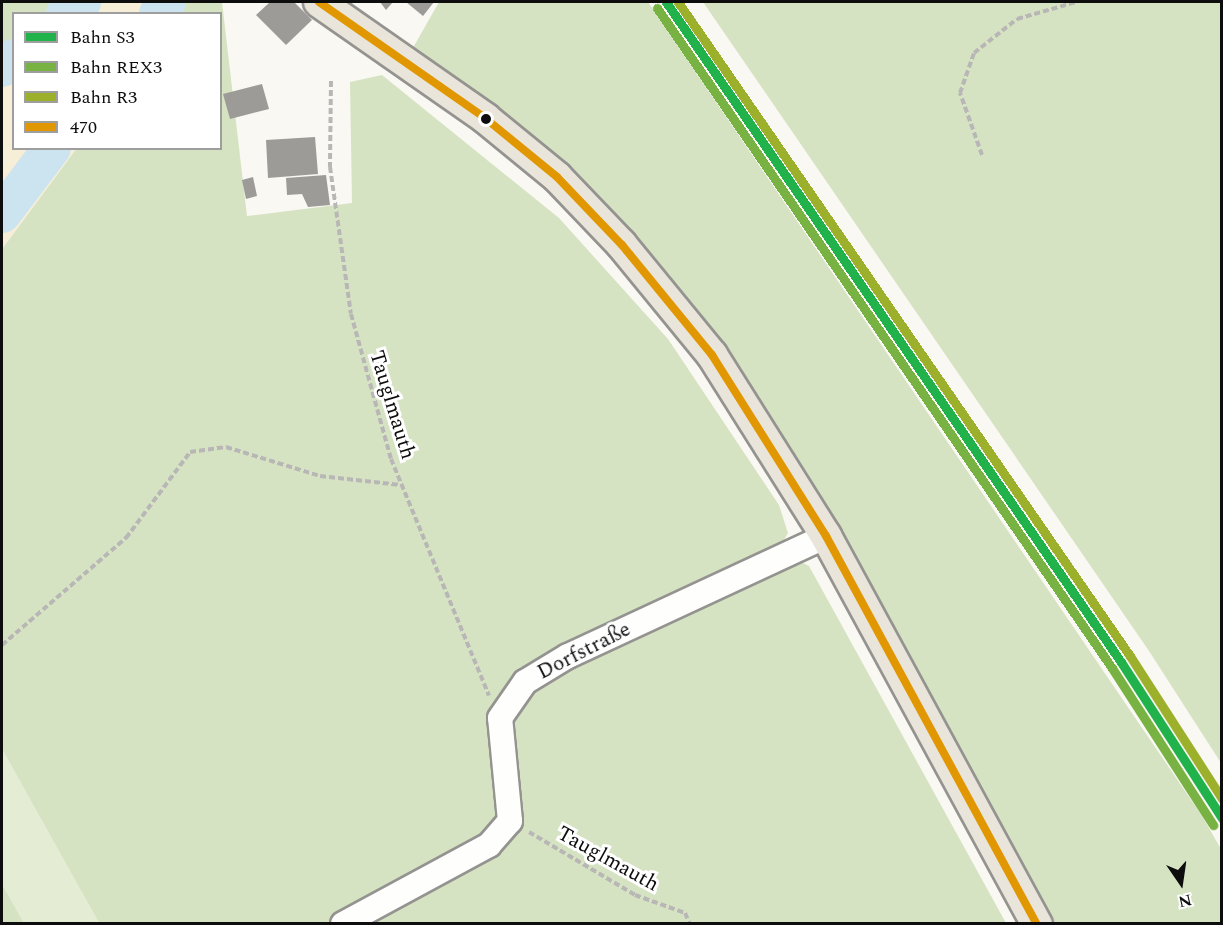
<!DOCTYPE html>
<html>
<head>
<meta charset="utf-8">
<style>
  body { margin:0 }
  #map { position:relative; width:1223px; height:925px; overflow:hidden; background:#faf8f2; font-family:Spectral,serif }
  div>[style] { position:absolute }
  .green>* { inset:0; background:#e4ecd4 }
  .forest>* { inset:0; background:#d5e3c3 }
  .sand>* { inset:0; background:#f6eed6 }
  .river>* { height:38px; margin:-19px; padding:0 19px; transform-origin:19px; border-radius:19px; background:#cce4f0 }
  .building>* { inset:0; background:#9d9b97 }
  .path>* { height:4px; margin-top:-2px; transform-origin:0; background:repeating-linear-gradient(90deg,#b8b7b6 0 6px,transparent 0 9px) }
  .roads { filter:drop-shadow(2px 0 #949390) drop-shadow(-2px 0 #949390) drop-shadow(0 2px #949390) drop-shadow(0 -2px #949390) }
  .minor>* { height:24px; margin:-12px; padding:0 12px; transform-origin:12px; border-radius:12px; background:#fefefd }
  .major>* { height:30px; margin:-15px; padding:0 15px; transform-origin:15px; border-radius:15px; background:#eae5da }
  .bus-1>* { height:8px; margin:-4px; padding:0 4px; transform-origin:4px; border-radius:4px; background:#e09701 }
  .rail-1>* { height:9px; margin:-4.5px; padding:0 4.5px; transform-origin:4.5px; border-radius:4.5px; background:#22b24c }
  .rail-2>* { height:9px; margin:-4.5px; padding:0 4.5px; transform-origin:4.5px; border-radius:4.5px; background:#78b242 }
  .rail-3>* { height:9px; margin:-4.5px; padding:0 4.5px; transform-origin:4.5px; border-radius:4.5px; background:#9cb02c }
  .dots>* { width:16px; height:16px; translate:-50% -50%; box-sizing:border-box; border:3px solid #fff; border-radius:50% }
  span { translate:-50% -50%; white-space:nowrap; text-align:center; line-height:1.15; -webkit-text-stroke:6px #fff; paint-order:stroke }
  .street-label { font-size:21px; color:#0d0d0d }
  .frame { position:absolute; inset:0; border:3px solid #0d0d0d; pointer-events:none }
  .legend { position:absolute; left:12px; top:12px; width:210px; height:138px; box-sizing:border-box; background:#fff; border:2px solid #9e9e9e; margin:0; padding:8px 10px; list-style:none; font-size:18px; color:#0d0d0d }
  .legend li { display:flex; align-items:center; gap:12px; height:30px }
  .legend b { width:30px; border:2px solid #9e9e9e }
  .north { position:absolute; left:1151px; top:853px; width:60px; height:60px; -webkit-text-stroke:4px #fff; paint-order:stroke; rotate:167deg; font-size:16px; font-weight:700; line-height:24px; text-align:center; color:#0d0d0d }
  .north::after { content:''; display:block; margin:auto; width:21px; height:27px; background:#0d0d0d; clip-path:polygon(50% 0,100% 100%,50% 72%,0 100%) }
</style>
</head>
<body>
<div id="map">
  <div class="green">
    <i style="clip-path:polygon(2px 749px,99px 923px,24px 923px,2px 884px)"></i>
  </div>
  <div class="forest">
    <i style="clip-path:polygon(2px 2px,76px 2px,63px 13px,14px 14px,13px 58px,2px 68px)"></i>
    <i style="clip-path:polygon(185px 2px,222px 2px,247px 216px,352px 203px,350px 82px,382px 75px,559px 218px,668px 339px,779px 505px,788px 533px,778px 550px,809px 566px,1006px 923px,99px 923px,2px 749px,2px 249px,76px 149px,220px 148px,220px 14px,177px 13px)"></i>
    <i style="clip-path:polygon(439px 2px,648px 2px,1202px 816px,1221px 849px,1221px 923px,1052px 923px,922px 684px,737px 367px,621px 221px,520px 125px,410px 53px)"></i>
    <i style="clip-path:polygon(703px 2px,1221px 2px,1221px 763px,1149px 651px)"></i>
    <i style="clip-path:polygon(2px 884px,24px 923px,2px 923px)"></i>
  </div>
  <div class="sand">
    <i style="clip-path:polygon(76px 2px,185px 2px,177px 13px,63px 13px)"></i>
    <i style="clip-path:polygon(13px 58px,14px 148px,76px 149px,2px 249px,2px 68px)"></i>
  </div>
  <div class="river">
    <i style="left:65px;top:14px;width:21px;rotate:-35deg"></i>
    <i style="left:158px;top:14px;width:15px;rotate:-53deg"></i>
    <i style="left:2px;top:68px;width:16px;rotate:-40deg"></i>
    <i style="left:2px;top:214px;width:83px;rotate:-52.9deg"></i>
  </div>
  <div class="building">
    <i style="clip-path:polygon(270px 2px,294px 2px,312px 20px,286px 45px,256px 15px)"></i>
    <i style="clip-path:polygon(380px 2px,393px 2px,386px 10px)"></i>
    <i style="clip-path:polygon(406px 2px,434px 2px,423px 16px)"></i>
    <i style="clip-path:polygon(262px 84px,269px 109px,230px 119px,223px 94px)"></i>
    <i style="clip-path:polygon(315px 137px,318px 174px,268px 178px,266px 140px)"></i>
    <i style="clip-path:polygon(326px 175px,330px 205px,308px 207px,302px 194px,287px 195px,286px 178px)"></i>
    <i style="clip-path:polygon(253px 177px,257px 196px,246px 199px,242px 180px)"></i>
  </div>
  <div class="path">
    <i style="left:331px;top:81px;width:86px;rotate:90.7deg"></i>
    <i style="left:330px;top:167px;width:148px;rotate:81.9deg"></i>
    <i style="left:351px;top:314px;width:150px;rotate:74.6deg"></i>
    <i style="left:391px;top:459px;width:256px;rotate:67.5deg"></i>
    <i style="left:982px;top:155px;width:66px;rotate:-109.5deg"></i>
    <i style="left:960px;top:93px;width:42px;rotate:-70.7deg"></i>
    <i style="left:974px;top:53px;width:55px;rotate:-38.3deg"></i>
    <i style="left:1017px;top:19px;width:61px;rotate:-16.1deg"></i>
    <i style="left:2px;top:645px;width:164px;rotate:-40.8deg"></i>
    <i style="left:126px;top:538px;width:107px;rotate:-53.3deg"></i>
    <i style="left:190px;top:452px;width:36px;rotate:-8deg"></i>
    <i style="left:226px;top:447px;width:98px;rotate:17.1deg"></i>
    <i style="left:320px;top:476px;width:81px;rotate:6.3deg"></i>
    <i style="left:529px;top:832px;width:123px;rotate:30.7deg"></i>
    <i style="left:635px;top:895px;width:53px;rotate:19.8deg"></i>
    <i style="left:685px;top:913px;width:12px;rotate:66deg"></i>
  </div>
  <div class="roads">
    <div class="minor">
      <i style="left:343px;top:924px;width:166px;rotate:-28.4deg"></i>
      <i style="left:489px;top:845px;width:32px;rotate:-49deg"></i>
      <i style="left:510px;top:821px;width:103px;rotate:-95.5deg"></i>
      <i style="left:500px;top:718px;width:44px;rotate:-55.2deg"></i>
      <i style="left:525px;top:682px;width:50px;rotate:-31.2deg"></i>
      <i style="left:568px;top:656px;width:285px;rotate:-24.9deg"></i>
    </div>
    <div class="major">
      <i style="left:319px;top:2px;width:203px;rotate:34.9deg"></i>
      <i style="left:485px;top:118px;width:93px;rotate:39.3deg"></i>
      <i style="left:557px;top:177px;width:94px;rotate:46.3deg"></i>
      <i style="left:622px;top:245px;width:142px;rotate:50.7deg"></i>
      <i style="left:712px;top:355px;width:214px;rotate:57.8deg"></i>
      <i style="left:826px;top:536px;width:442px;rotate:61.5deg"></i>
    </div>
  </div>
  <div class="bus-1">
    <i style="left:319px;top:2px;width:203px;rotate:34.9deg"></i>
    <i style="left:485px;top:118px;width:93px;rotate:39.3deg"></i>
    <i style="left:557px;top:177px;width:94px;rotate:46.3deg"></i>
    <i style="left:622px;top:245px;width:142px;rotate:50.7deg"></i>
    <i style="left:712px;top:355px;width:214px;rotate:57.8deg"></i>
    <i style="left:826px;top:536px;width:442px;rotate:61.5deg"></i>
  </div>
  <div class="rail-1">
    <i style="left:666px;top:2px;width:802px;rotate:55.42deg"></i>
    <i style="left:1121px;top:662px;width:186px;rotate:57.1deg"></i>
  </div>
  <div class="rail-2">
    <i style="left:657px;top:8px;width:802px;rotate:55.42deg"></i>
    <i style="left:1112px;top:668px;width:187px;rotate:57.2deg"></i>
  </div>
  <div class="rail-3">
    <i style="left:678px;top:2px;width:795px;rotate:55.35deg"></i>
    <i style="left:1130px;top:656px;width:170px;rotate:57.2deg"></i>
  </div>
  <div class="dots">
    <i style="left:486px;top:119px;background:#0d0d0d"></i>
  </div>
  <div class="street-label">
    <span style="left:392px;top:405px;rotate:73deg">Tauglmauth</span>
    <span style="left:584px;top:651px;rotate:-27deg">Dorfstraße</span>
    <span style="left:608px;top:859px;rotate:29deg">Tauglmauth</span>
  </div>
  <div class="frame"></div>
  <ul class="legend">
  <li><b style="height:8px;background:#22b24c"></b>Bahn S3</li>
  <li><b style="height:8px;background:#78b242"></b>Bahn REX3</li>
  <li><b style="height:8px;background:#9cb02c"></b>Bahn R3</li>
  <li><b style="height:8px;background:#e09701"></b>470</li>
  </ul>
  <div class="north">N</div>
</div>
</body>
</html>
